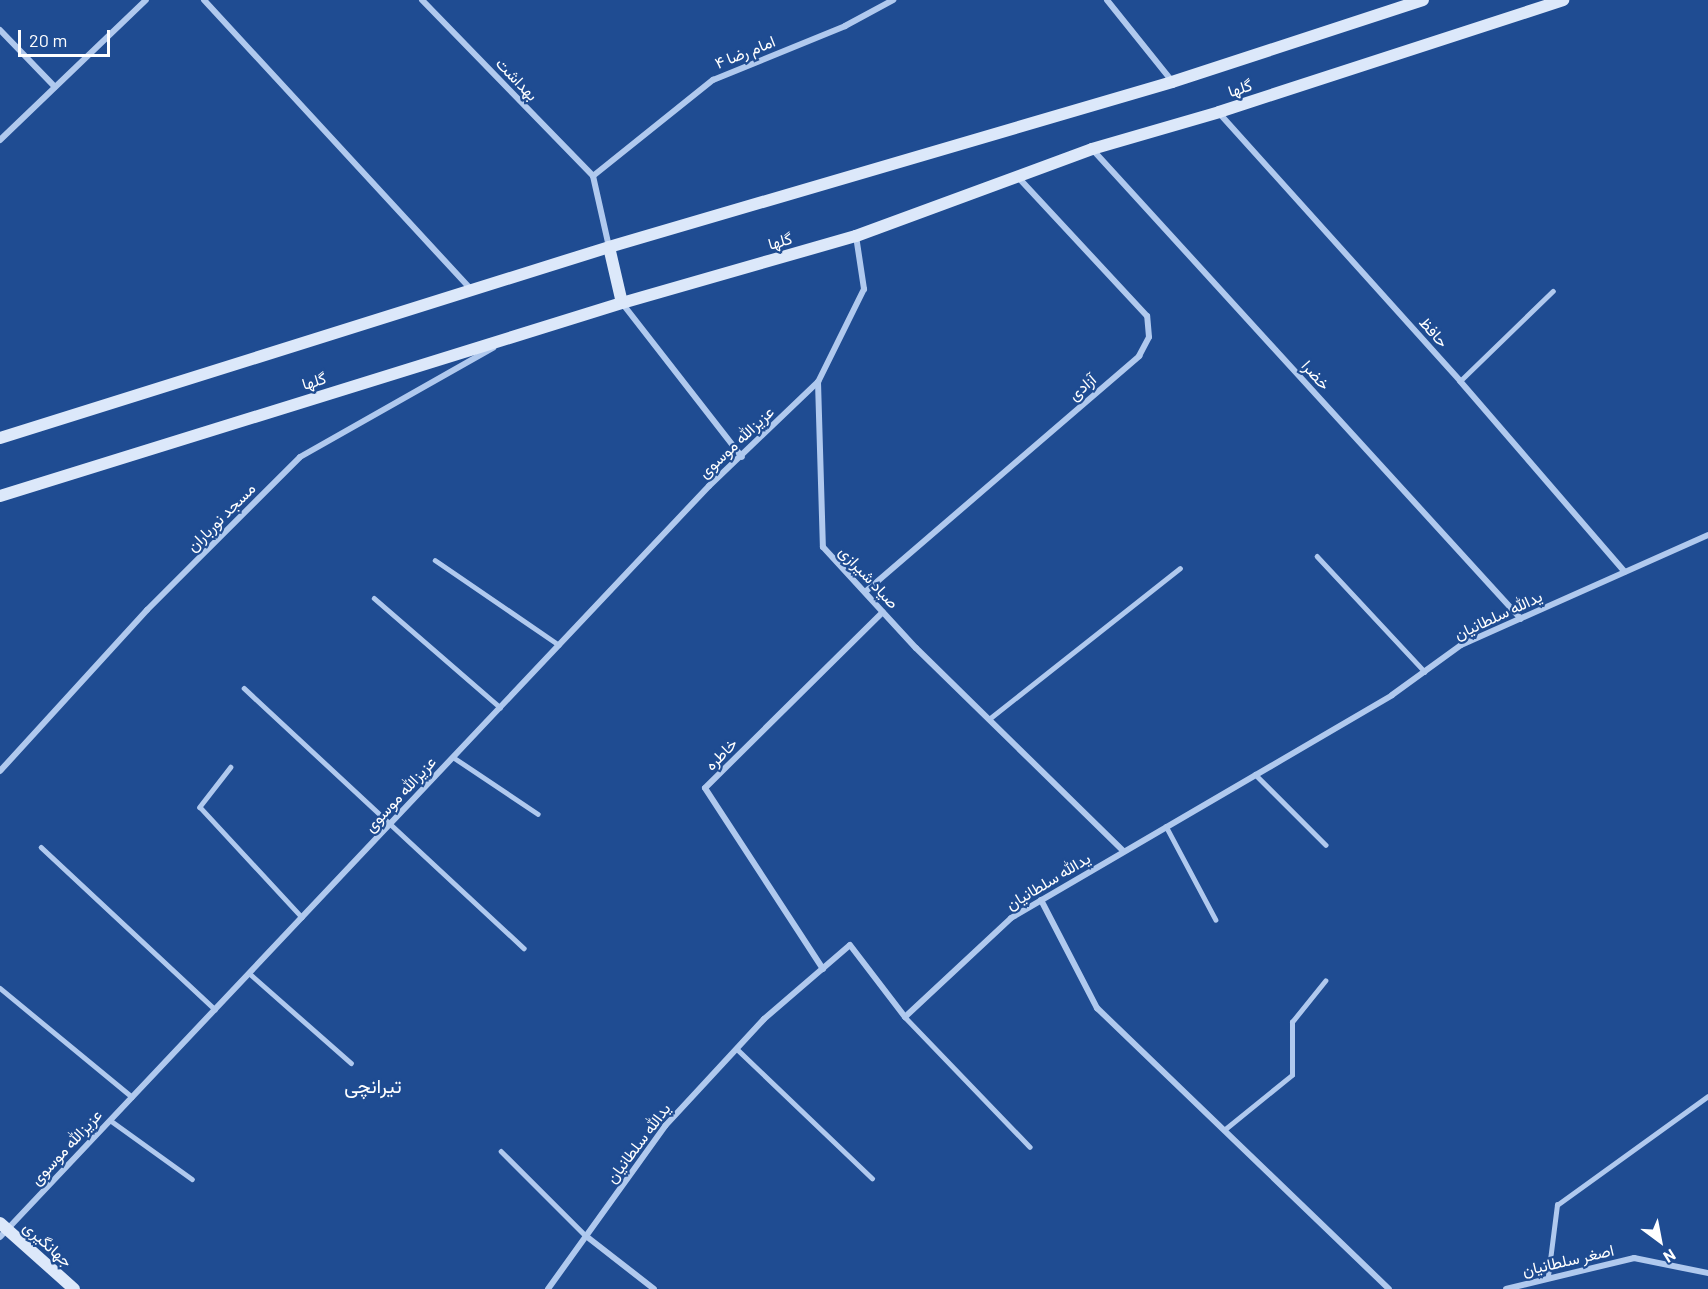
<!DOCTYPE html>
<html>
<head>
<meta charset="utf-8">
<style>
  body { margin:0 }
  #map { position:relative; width:1708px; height:1289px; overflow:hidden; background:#1f4c92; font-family:Barlow,Vazirmatn,sans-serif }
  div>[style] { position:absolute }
  .lane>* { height:4.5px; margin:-2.25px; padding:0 2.25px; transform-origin:2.25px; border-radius:2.25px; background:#b0c9ee }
  .street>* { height:6px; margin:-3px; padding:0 3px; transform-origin:3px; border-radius:3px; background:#b0c9ee }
  .secondary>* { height:12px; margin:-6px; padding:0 6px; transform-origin:6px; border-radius:6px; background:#dce8fa }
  span { translate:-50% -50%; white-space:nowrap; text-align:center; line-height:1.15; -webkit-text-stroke:4.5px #1f4c92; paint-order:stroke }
  .street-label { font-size:16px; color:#fff }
  .quarter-label { font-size:20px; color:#fff }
  .north { position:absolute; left:1630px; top:1211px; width:60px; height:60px; -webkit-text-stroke:4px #1f4c92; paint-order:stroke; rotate:148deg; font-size:16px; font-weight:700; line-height:24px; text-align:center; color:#fff }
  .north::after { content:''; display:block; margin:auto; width:21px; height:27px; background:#fff; clip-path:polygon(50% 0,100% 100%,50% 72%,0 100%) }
  .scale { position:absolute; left:18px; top:30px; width:92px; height:27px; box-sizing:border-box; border:3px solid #fff; border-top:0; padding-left:8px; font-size:18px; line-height:21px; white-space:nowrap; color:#fff; -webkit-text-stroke:4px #1f4c92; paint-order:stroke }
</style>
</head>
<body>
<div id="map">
  <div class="lane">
    <i style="left:1460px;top:381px;width:129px;rotate:-44.1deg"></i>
    <i style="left:1317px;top:556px;width:158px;rotate:47deg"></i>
    <i style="left:435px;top:560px;width:150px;rotate:34.4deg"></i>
    <i style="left:374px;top:598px;width:167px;rotate:40.9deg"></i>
    <i style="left:244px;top:688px;width:382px;rotate:42.9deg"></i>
    <i style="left:989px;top:719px;width:243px;rotate:-38.3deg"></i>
    <i style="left:453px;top:757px;width:102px;rotate:33.8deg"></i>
    <i style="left:231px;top:767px;width:51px;rotate:127.8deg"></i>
    <i style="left:200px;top:807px;width:150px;rotate:47.2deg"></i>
    <i style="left:1255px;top:774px;width:100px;rotate:45deg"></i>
    <i style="left:1166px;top:826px;width:106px;rotate:62deg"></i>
    <i style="left:41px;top:847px;width:238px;rotate:43deg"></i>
    <i style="left:249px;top:973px;width:136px;rotate:41.4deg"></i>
    <i style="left:0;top:988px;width:171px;rotate:39.5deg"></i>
    <i style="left:905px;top:1017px;width:180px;rotate:46.1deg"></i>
    <i style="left:737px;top:1049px;width:187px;rotate:43.7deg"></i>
    <i style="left:110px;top:1120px;width:101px;rotate:35.7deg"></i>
    <i style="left:1224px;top:1130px;width:87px;rotate:-39deg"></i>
    <i style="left:1292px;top:1075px;width:53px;rotate:-90deg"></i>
    <i style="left:1292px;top:1022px;width:53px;rotate:-51.2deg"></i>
    <i style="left:501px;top:1151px;width:120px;rotate:45deg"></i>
    <i style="left:1548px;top:1276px;width:72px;rotate:-82.8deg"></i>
    <i style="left:1557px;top:1205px;width:186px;rotate:-35.8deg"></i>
  </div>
  <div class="street">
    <i style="left:204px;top:0;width:395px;rotate:47.3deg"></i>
    <i style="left:422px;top:0;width:245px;rotate:45.8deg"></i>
    <i style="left:1107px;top:0;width:104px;rotate:51.3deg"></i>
    <i style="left:0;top:30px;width:79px;rotate:46deg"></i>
    <i style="left:1219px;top:113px;width:360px;rotate:48deg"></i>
    <i style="left:1460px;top:381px;width:252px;rotate:49.2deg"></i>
    <i style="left:0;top:140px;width:202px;rotate:-43.8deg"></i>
    <i style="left:1092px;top:149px;width:636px;rotate:47.61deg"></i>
    <i style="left:593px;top:176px;width:154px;rotate:-38.7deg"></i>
    <i style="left:713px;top:80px;width:143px;rotate:-22.2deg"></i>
    <i style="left:845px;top:26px;width:55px;rotate:-28.4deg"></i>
    <i style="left:593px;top:176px;width:73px;rotate:77.3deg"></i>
    <i style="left:856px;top:236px;width:54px;rotate:81.4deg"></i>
    <i style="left:864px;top:289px;width:104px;rotate:116.3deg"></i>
    <i style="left:818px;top:382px;width:165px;rotate:88.3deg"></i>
    <i style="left:823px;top:547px;width:137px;rotate:47.4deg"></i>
    <i style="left:916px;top:648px;width:290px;rotate:44.4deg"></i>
    <i style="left:622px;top:303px;width:195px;rotate:52.1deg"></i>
    <i style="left:865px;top:592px;width:362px;rotate:-40.7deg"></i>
    <i style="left:1139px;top:356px;width:21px;rotate:-62deg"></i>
    <i style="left:1149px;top:337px;width:21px;rotate:-95deg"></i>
    <i style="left:1147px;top:316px;width:191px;rotate:-132.9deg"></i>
    <i style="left:0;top:771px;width:218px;rotate:-47.6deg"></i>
    <i style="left:147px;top:610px;width:216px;rotate:-45deg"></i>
    <i style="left:300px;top:457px;width:222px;rotate:-29.5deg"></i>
    <i style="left:1041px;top:900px;width:122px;rotate:62.6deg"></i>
    <i style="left:1097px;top:1008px;width:405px;rotate:43.9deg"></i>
    <i style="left:823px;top:969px;width:216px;rotate:-123.1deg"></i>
    <i style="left:705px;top:788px;width:250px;rotate:-44.7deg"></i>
    <i style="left:586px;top:1236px;width:86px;rotate:37.9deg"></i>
    <i style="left:0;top:1237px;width:1033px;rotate:-46.65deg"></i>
    <i style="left:709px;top:486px;width:151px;rotate:-43.7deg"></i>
    <i style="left:548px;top:1289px;width:201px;rotate:-54.3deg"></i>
    <i style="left:665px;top:1126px;width:146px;rotate:-47.2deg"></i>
    <i style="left:764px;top:1019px;width:113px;rotate:-40.7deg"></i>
    <i style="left:850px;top:945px;width:91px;rotate:52.6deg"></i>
    <i style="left:905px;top:1017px;width:145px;rotate:-43deg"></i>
    <i style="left:1011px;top:918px;width:441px;rotate:-30.3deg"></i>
    <i style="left:1392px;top:695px;width:85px;rotate:-35.9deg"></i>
    <i style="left:1461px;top:645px;width:270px;rotate:-24deg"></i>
    <i style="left:1506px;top:1289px;width:132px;rotate:-13.6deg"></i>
    <i style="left:1634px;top:1258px;width:76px;rotate:11.5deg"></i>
  </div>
  <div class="secondary">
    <i style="left:609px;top:247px;width:57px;rotate:76.9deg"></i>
    <i style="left:0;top:438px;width:638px;rotate:-17.41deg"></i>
    <i style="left:609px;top:247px;width:587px;rotate:-16.33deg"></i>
    <i style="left:1172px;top:82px;width:264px;rotate:-18.1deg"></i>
    <i style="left:0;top:496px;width:651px;rotate:-17.24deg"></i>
    <i style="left:622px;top:303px;width:243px;rotate:-16deg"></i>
    <i style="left:856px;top:236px;width:252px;rotate:-20.2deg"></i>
    <i style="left:1092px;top:149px;width:132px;rotate:-16.2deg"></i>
    <i style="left:1219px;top:112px;width:362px;rotate:-18deg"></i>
    <i style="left:0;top:1223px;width:99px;rotate:41.7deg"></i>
  </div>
  <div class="street-label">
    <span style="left:745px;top:52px;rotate:-22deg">امام رضا ۴</span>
    <span style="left:517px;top:79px;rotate:46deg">بهداشت</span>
    <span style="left:1240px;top:88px;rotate:-18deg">گلها</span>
    <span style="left:780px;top:241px;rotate:-16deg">گلها</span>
    <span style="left:1434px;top:332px;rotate:48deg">حافظ</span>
    <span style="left:1316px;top:375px;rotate:48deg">خضرا</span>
    <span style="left:314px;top:381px;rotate:-17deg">گلها</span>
    <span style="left:1082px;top:387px;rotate:-41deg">آزادی</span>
    <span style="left:736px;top:442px;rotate:-43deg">عزیزالله موسوی</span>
    <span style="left:221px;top:517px;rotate:-45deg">مسجد نورباران</span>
    <span style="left:869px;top:577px;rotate:47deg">صیاد شیرازی</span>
    <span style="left:1498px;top:615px;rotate:-25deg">یدالله سلطانیان</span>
    <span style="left:721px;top:754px;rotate:-45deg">خاطره</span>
    <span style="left:400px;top:794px;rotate:-47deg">عزیزالله موسوی</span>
    <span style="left:1048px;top:881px;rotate:-31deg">یدالله سلطانیان</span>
    <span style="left:638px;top:1143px;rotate:-53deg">یدالله سلطانیان</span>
    <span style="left:66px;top:1147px;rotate:-47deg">عزیزالله موسوی</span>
    <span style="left:48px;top:1244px;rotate:42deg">جهانگیری</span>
    <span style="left:1568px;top:1260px;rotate:-13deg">اصغر سلطانیان</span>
  </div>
  <div class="quarter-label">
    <span style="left:373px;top:1085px">تیرانچی</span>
  </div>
  <div class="north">N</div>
  <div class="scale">20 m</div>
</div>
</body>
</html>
